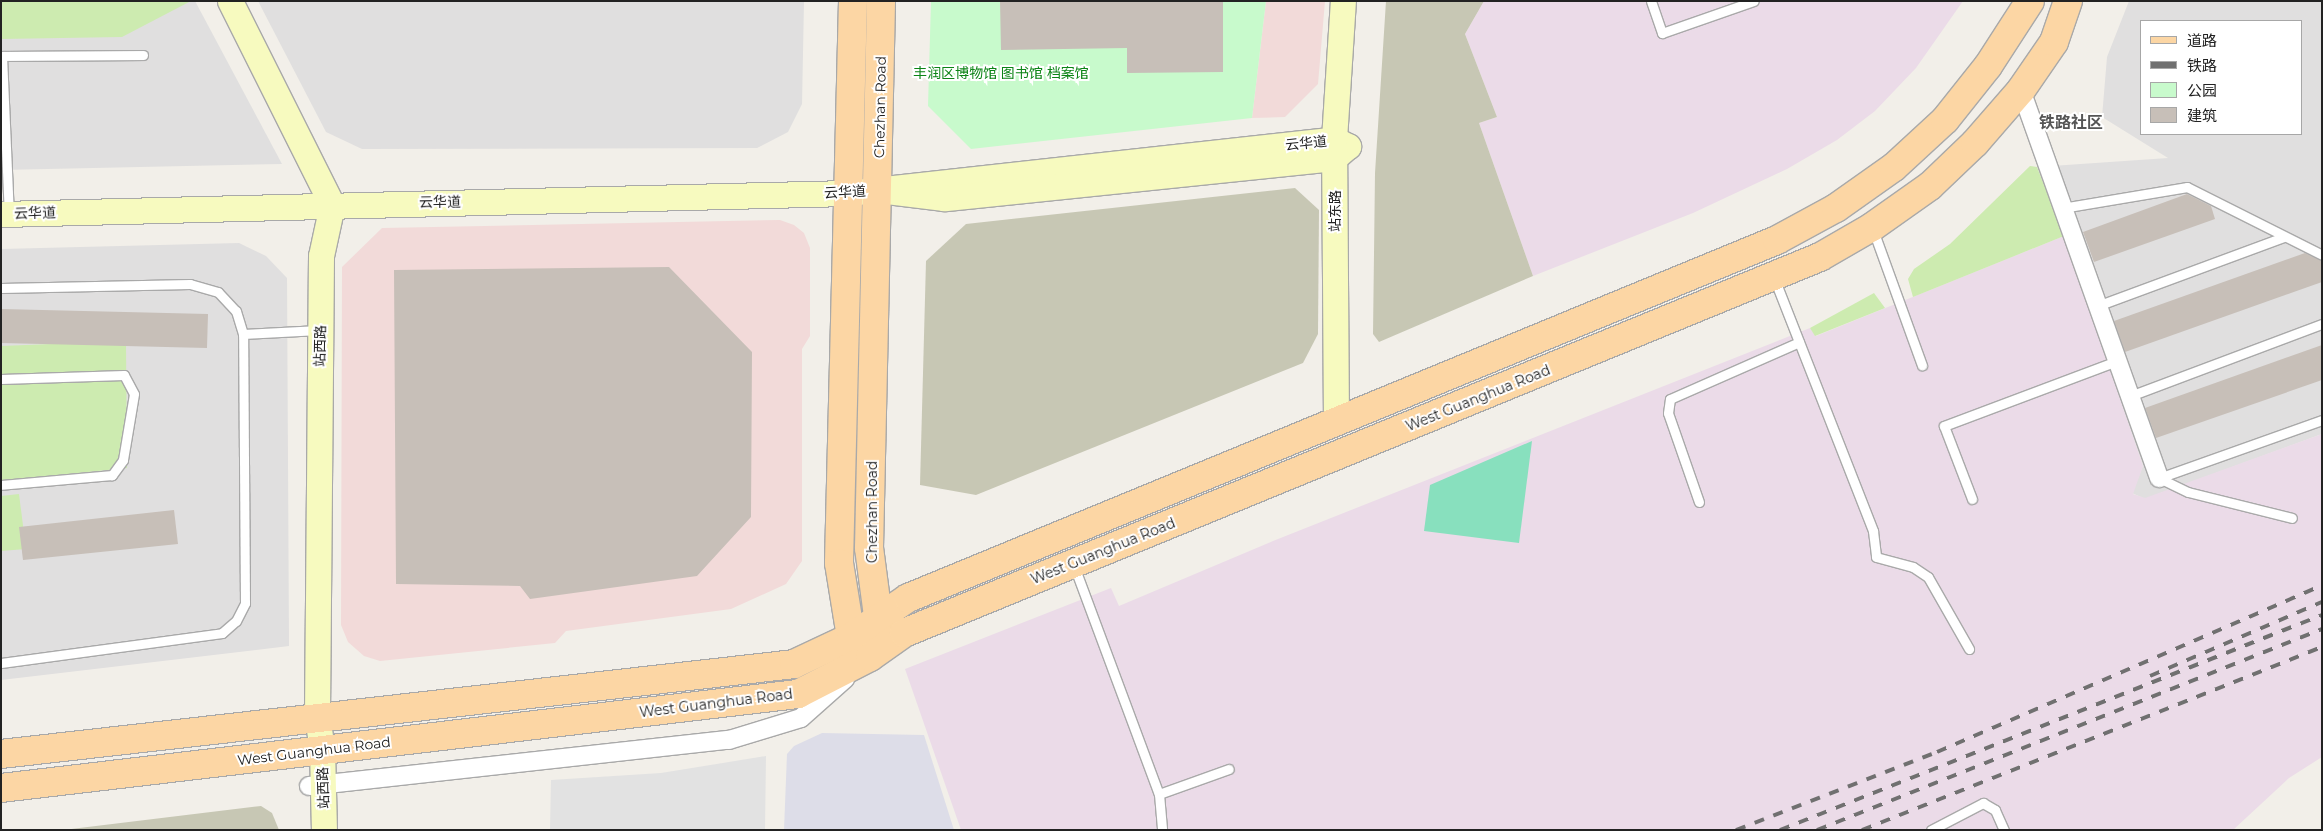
<!DOCTYPE html>
<html>
<head>
<meta charset="utf-8">
<style>
  body { margin:0 }
  #map { position:relative; width:2323px; height:831px; overflow:hidden; background:#f2efe9; font-family:Montserrat,"Noto Sans SC",sans-serif }
  div>[style] { position:absolute }
  .residential>* { inset:0; background:#e0dfdf }
  .commercial>* { inset:0; background:#f2dad9 }
  .industrial>* { inset:0; background:#ebdbe8 }
  .construction>* { inset:0; background:#c7c7b4 }
  .grass>* { inset:0; background:#cdebb0 }
  .park>* { inset:0; background:#c8facc }
  .pitch>* { inset:0; background:#88e0be }
  .parking>* { inset:0; background:#e2e2e2 }
  .plaza>* { inset:0; background:#dddde8 }
  .building>* { inset:0; background:#c7bfb8 }
  .roads { filter:drop-shadow(1px 0 #a9a9a9) drop-shadow(-1px 0 #a9a9a9) drop-shadow(0 1px #a9a9a9) drop-shadow(0 -1px #a9a9a9) }
  .lane>* { height:9px; margin:-4.5px; padding:0 4.5px; transform-origin:4.5px; border-radius:4.5px; background:#fff }
  .street>* { height:18px; margin:-9px; padding:0 9px; transform-origin:9px; border-radius:9px; background:#fff }
  .secondary>* { height:25px; margin:-12.5px; padding:0 12.5px; transform-origin:12.5px; border-radius:12.5px; background:#f7fabf }
  .primary>* { height:28px; margin:-14px; padding:0 14px; transform-origin:14px; border-radius:14px; background:#fcd6a4 }
  .rail>* { height:4px; margin-top:-2px; transform-origin:0; background:repeating-linear-gradient(90deg,#707070 0 10px,transparent 0 20px) }
  span { translate:-50% -50%; white-space:nowrap; text-align:center; line-height:1.15; -webkit-text-stroke:4px #fff; paint-order:stroke }
  .park-label { font-size:14px; color:#0c8416 }
  .street-label { font-size:14px; color:#222 }
  .quarter-label { font-size:16px; color:#555; font-weight:700 }
  .frame { position:absolute; inset:0; border:2px solid #222; pointer-events:none }
  .legend { position:absolute; left:2140px; top:20px; width:162px; height:115px; box-sizing:border-box; background:#fff; border:1px solid #a7a7a7; margin:0; padding:6px 9px; list-style:none; font-size:15px; color:#222 }
  .legend li { display:flex; align-items:center; gap:10px; height:25px }
  .legend b { width:25px; border:1px solid #a7a7a7 }
</style>
</head>
<body>
<div id="map">
  <div class="residential">
    <i style="clip-path:polygon(1px 1px,195px 1px,282px 164px,1px 170px)"></i>
    <i style="clip-path:polygon(258px 1px,804px 1px,802px 104px,788px 132px,757px 148px,362px 149px,326px 132px)"></i>
    <i style="clip-path:polygon(evenodd,2129px 1px,2322px 1px,2322px 434px,2145px 499px,2132px 493px,2143px 466px,2037px 167px,2168px 158px,2102px 117px,2107px 57px,2129px 1px,2142px 21px,2302px 21px,2302px 134px,2142px 134px,2142px 21px)"></i>
    <i style="clip-path:polygon(239px 243px,266px 256px,287px 278px,289px 646px,1px 680px,1px 249px)"></i>
  </div>
  <div class="commercial">
    <i style="clip-path:polygon(1266px 1px,1325px 1px,1318px 84px,1285px 117px,1252px 118px)"></i>
    <i style="clip-path:polygon(780px 220px,794px 225px,804px 233px,810px 248px,810px 336px,802px 349px,802px 561px,786px 584px,731px 609px,566px 631px,555px 643px,380px 661px,364px 656px,348px 642px,341px 625px,342px 267px,382px 228px)"></i>
  </div>
  <div class="industrial">
    <i style="clip-path:polygon(1484px 1px,1963px 1px,1916px 68px,1875px 111px,1837px 140px,1787px 169px,1693px 213px,1533px 276px,1479px 123px,1497px 117px,1465px 34px)"></i>
    <i style="clip-path:polygon(2064px 236px,2143px 466px,2133px 494px,2145px 498px,2322px 434px,2322px 757px,2289px 778px,2233px 830px,961px 830px,905px 669px,1111px 588px,1119px 606px,1273px 541px,1810px 328px,1816px 336px)"></i>
  </div>
  <div class="construction">
    <i style="clip-path:polygon(1386px 1px,1484px 1px,1465px 34px,1497px 117px,1479px 123px,1533px 276px,1379px 342px,1373px 334px,1375px 173px)"></i>
    <i style="clip-path:polygon(1295px 188px,1319px 210px,1318px 334px,1303px 363px,976px 495px,920px 485px,926px 261px,966px 224px)"></i>
    <i style="clip-path:polygon(261px 806px,272px 813px,279px 830px,63px 830px)"></i>
  </div>
  <div class="grass">
    <i style="clip-path:polygon(1px 1px,191px 1px,122px 37px,1px 39px)"></i>
    <i style="clip-path:polygon(2030px 166px,2037px 167px,2064px 236px,1913px 297px,1908px 279px,1914px 269px,1950px 244px)"></i>
    <i style="clip-path:polygon(1874px 293px,1885px 308px,1815px 336px,1810px 328px)"></i>
    <i style="clip-path:polygon(126px 341px,127px 468px,1px 481px,1px 346px)"></i>
    <i style="clip-path:polygon(19px 494px,26px 549px,1px 551px,1px 496px)"></i>
  </div>
  <div class="park">
    <i style="clip-path:polygon(931px 1px,1266px 1px,1252px 118px,971px 149px,928px 106px)"></i>
  </div>
  <div class="pitch">
    <i style="clip-path:polygon(1532px 441px,1519px 543px,1424px 531px,1430px 485px)"></i>
  </div>
  <div class="parking">
    <i style="clip-path:polygon(766px 756px,765px 830px,550px 830px,551px 780px,661px 773px)"></i>
  </div>
  <div class="plaza">
    <i style="clip-path:polygon(822px 733px,924px 735px,954px 830px,784px 830px,787px 754px,794px 746px)"></i>
  </div>
  <div class="building">
    <i style="clip-path:polygon(1000px 1px,1223px 1px,1223px 72px,1127px 73px,1127px 48px,1001px 50px)"></i>
    <i style="clip-path:polygon(2187px 194px,2211px 206px,2215px 219px,2094px 262px,2083px 232px)"></i>
    <i style="clip-path:polygon(2305px 253px,2322px 261px,2322px 282px,2125px 352px,2114px 321px)"></i>
    <i style="clip-path:polygon(669px 267px,752px 352px,751px 517px,697px 576px,530px 599px,520px 586px,396px 584px,394px 270px)"></i>
    <i style="clip-path:polygon(1px 309px,208px 314px,207px 348px,1px 343px)"></i>
    <i style="clip-path:polygon(2322px 345px,2322px 380px,2156px 438px,2145px 408px)"></i>
    <i style="clip-path:polygon(174px 510px,178px 544px,23px 560px,19px 527px)"></i>
  </div>
  <div class="roads">
    <div class="lane">
      <i style="left:1651px;top:1px;width:34px;rotate:71deg"></i>
      <i style="left:1662px;top:33px;width:97px;rotate:-19.2deg"></i>
      <i style="left:1px;top:56px;width:142px;rotate:-0.4deg"></i>
      <i style="left:2px;top:56px;width:158px;rotate:87.5deg"></i>
      <i style="left:2062px;top:208px;width:127px;rotate:-9.5deg"></i>
      <i style="left:2187px;top:187px;width:151px;rotate:26.7deg"></i>
      <i style="left:1873px;top:230px;width:144px;rotate:70.1deg"></i>
      <i style="left:1774px;top:278px;width:272px;rotate:68.6deg"></i>
      <i style="left:1873px;top:531px;width:26px;rotate:83deg"></i>
      <i style="left:1876px;top:557px;width:38px;rotate:15deg"></i>
      <i style="left:1913px;top:567px;width:18px;rotate:34deg"></i>
      <i style="left:1928px;top:577px;width:83px;rotate:60.3deg"></i>
      <i style="left:1px;top:288px;width:189px;rotate:-1.2deg"></i>
      <i style="left:190px;top:284px;width:29px;rotate:16deg"></i>
      <i style="left:218px;top:292px;width:26px;rotate:47deg"></i>
      <i style="left:236px;top:311px;width:24px;rotate:73deg"></i>
      <i style="left:243px;top:334px;width:76px;rotate:-3deg"></i>
      <i style="left:2097px;top:306px;width:199px;rotate:-20.3deg"></i>
      <i style="left:1px;top:379px;width:123px;rotate:-1.9deg"></i>
      <i style="left:124px;top:375px;width:21px;rotate:62deg"></i>
      <i style="left:134px;top:394px;width:67px;rotate:99.5deg"></i>
      <i style="left:123px;top:460px;width:19px;rotate:126deg"></i>
      <i style="left:112px;top:475px;width:111px;rotate:174.9deg"></i>
      <i style="left:2130px;top:396px;width:205px;rotate:-20.6deg"></i>
      <i style="left:2159px;top:478px;width:173px;rotate:-19.6deg"></i>
      <i style="left:2159px;top:478px;width:32px;rotate:26deg"></i>
      <i style="left:2188px;top:492px;width:107px;rotate:14deg"></i>
      <i style="left:1972px;top:499px;width:78px;rotate:-111deg"></i>
      <i style="left:1944px;top:426px;width:185px;rotate:-20.6deg"></i>
      <i style="left:1699px;top:502px;width:94px;rotate:-109.2deg"></i>
      <i style="left:1668px;top:413px;width:14px;rotate:-82deg"></i>
      <i style="left:1670px;top:399px;width:141px;rotate:-23.8deg"></i>
      <i style="left:1074px;top:566px;width:243px;rotate:69.6deg"></i>
      <i style="left:1159px;top:794px;width:36px;rotate:85deg"></i>
      <i style="left:1px;top:663px;width:223px;rotate:-7.7deg"></i>
      <i style="left:222px;top:633px;width:18px;rotate:-41deg"></i>
      <i style="left:236px;top:621px;width:20px;rotate:-63deg"></i>
      <i style="left:245px;top:603px;width:269px;rotate:-90.4deg"></i>
      <i style="left:1159px;top:794px;width:74px;rotate:-19.7deg"></i>
      <i style="left:1931px;top:830px;width:59px;rotate:-27.4deg"></i>
      <i style="left:1983px;top:803px;width:14px;rotate:30deg"></i>
      <i style="left:1995px;top:810px;width:22px;rotate:66deg"></i>
    </div>
    <div class="street">
      <i style="left:2021px;top:90px;width:412px;rotate:70.4deg"></i>
      <i style="left:309px;top:786px;width:423px;rotate:-6.3deg"></i>
      <i style="left:729px;top:740px;width:75px;rotate:-17deg"></i>
      <i style="left:801px;top:718px;width:59px;rotate:-41.6deg"></i>
    </div>
    <div class="secondary">
      <i style="left:230px;top:1px;width:228px;rotate:63.4deg"></i>
      <i style="left:332px;top:205px;width:52px;rotate:102.2deg"></i>
      <i style="left:321px;top:256px;width:461px;rotate:90.5deg"></i>
      <i style="left:317px;top:717px;width:32px;rotate:81deg"></i>
      <i style="left:322px;top:749px;width:81px;rotate:88.6deg"></i>
      <i style="left:1px;top:214px;width:847px;rotate:-1.42deg"></i>
      <i style="left:848px;top:193px;width:489px;rotate:-6.3deg"></i>
      <i style="left:1334px;top:139px;width:16px;rotate:27deg"></i>
      <i style="left:1348px;top:146px;width:18px;rotate:139deg"></i>
      <i style="left:1334px;top:158px;width:392px;rotate:174.1deg"></i>
      <i style="left:944px;top:198px;width:66px;rotate:-173.1deg"></i>
      <i style="left:1336px;top:422px;width:283px;rotate:-90.4deg"></i>
      <i style="left:1334px;top:139px;width:138px;rotate:-86.3deg"></i>
    </div>
    <div class="primary">
      <i style="left:853px;top:1px;width:562px;rotate:91.43deg"></i>
      <i style="left:839px;top:563px;width:75px;rotate:80.8deg"></i>
      <i style="left:851px;top:637px;width:16px;rotate:47deg"></i>
      <i style="left:875px;top:631px;width:15px;rotate:-79deg"></i>
      <i style="left:878px;top:616px;width:69px;rotate:-97.5deg"></i>
      <i style="left:869px;top:548px;width:547px;rotate:-88.74deg"></i>
      <i style="left:1px;top:754px;width:798px;rotate:-6.47deg"></i>
      <i style="left:794px;top:664px;width:63px;rotate:-25.3deg"></i>
      <i style="left:851px;top:637px;width:69px;rotate:-34.4deg"></i>
      <i style="left:908px;top:598px;width:940px;rotate:-22.39deg"></i>
      <i style="left:1777px;top:240px;width:67px;rotate:-28.5deg"></i>
      <i style="left:1836px;top:208px;width:71px;rotate:-35.3deg"></i>
      <i style="left:1894px;top:167px;width:69px;rotate:-42.7deg"></i>
      <i style="left:1945px;top:120px;width:69px;rotate:-51.5deg"></i>
      <i style="left:1988px;top:66px;width:77px;rotate:-57.1deg"></i>
      <i style="left:1px;top:788px;width:803px;rotate:-6.73deg"></i>
      <i style="left:798px;top:694px;width:81px;rotate:-27.2deg"></i>
      <i style="left:870px;top:657px;width:42px;rotate:-35.2deg"></i>
      <i style="left:904px;top:633px;width:990px;rotate:-22.32deg"></i>
      <i style="left:1820px;top:257px;width:60px;rotate:-30deg"></i>
      <i style="left:1872px;top:227px;width:71px;rotate:-35.3deg"></i>
      <i style="left:1930px;top:186px;width:62px;rotate:-43.7deg"></i>
      <i style="left:1975px;top:143px;width:70px;rotate:-49deg"></i>
      <i style="left:2021px;top:90px;width:58px;rotate:-55.5deg"></i>
      <i style="left:2054px;top:42px;width:43px;rotate:-71.1deg"></i>
    </div>
  </div>
  <div class="rail">
    <i style="left:2150px;top:676px;width:187px;rotate:-23.3deg"></i>
    <i style="left:1736px;top:830px;width:216px;rotate:-21.2deg"></i>
    <i style="left:1937px;top:752px;width:420px;rotate:-23.4deg"></i>
    <i style="left:1780px;top:830px;width:583px;rotate:-21.64deg"></i>
    <i style="left:1817px;top:830px;width:544px;rotate:-21.7deg"></i>
    <i style="left:1862px;top:830px;width:495px;rotate:-21.7deg"></i>
  </div>
  <div class="park-label">
    <span style="left:1001px;top:73px">丰润区博物馆 图书馆 档案馆</span>
  </div>
  <div class="street-label">
    <span style="left:880px;top:107px;rotate:-89deg">Chezhan Road</span>
    <span style="left:1306px;top:143px;rotate:-6deg">云华道</span>
    <span style="left:845px;top:192px;rotate:-3deg">云华道</span>
    <span style="left:440px;top:202px;rotate:-1deg">云华道</span>
    <span style="left:1335px;top:211px;rotate:-90deg">站东路</span>
    <span style="left:35px;top:213px;rotate:-2deg">云华道</span>
    <span style="left:320px;top:346px;rotate:-89deg">站西路</span>
    <span style="left:1478px;top:398px;rotate:-22deg">West Guanghua Road</span>
    <span style="left:872px;top:512px;rotate:-90deg">Chezhan Road</span>
    <span style="left:1103px;top:551px;rotate:-22deg">West Guanghua Road</span>
    <span style="left:716px;top:703px;rotate:-7deg">West Guanghua Road</span>
    <span style="left:314px;top:751px;rotate:-7deg">West Guanghua Road</span>
    <span style="left:323px;top:788px;rotate:-92deg">站西路</span>
  </div>
  <div class="quarter-label">
    <span style="left:2071px;top:123px">铁路社区</span>
  </div>
  <div class="frame"></div>
  <ul class="legend">
  <li><b style="height:6px;background:#fcd6a4"></b>道路</li>
  <li><b style="height:6px;background:#707070"></b>铁路</li>
  <li><b style="height:14px;background:#c8facc"></b>公园</li>
  <li><b style="height:14px;background:#c7bfb8"></b>建筑</li>
  </ul>
</div>
</body>
</html>
